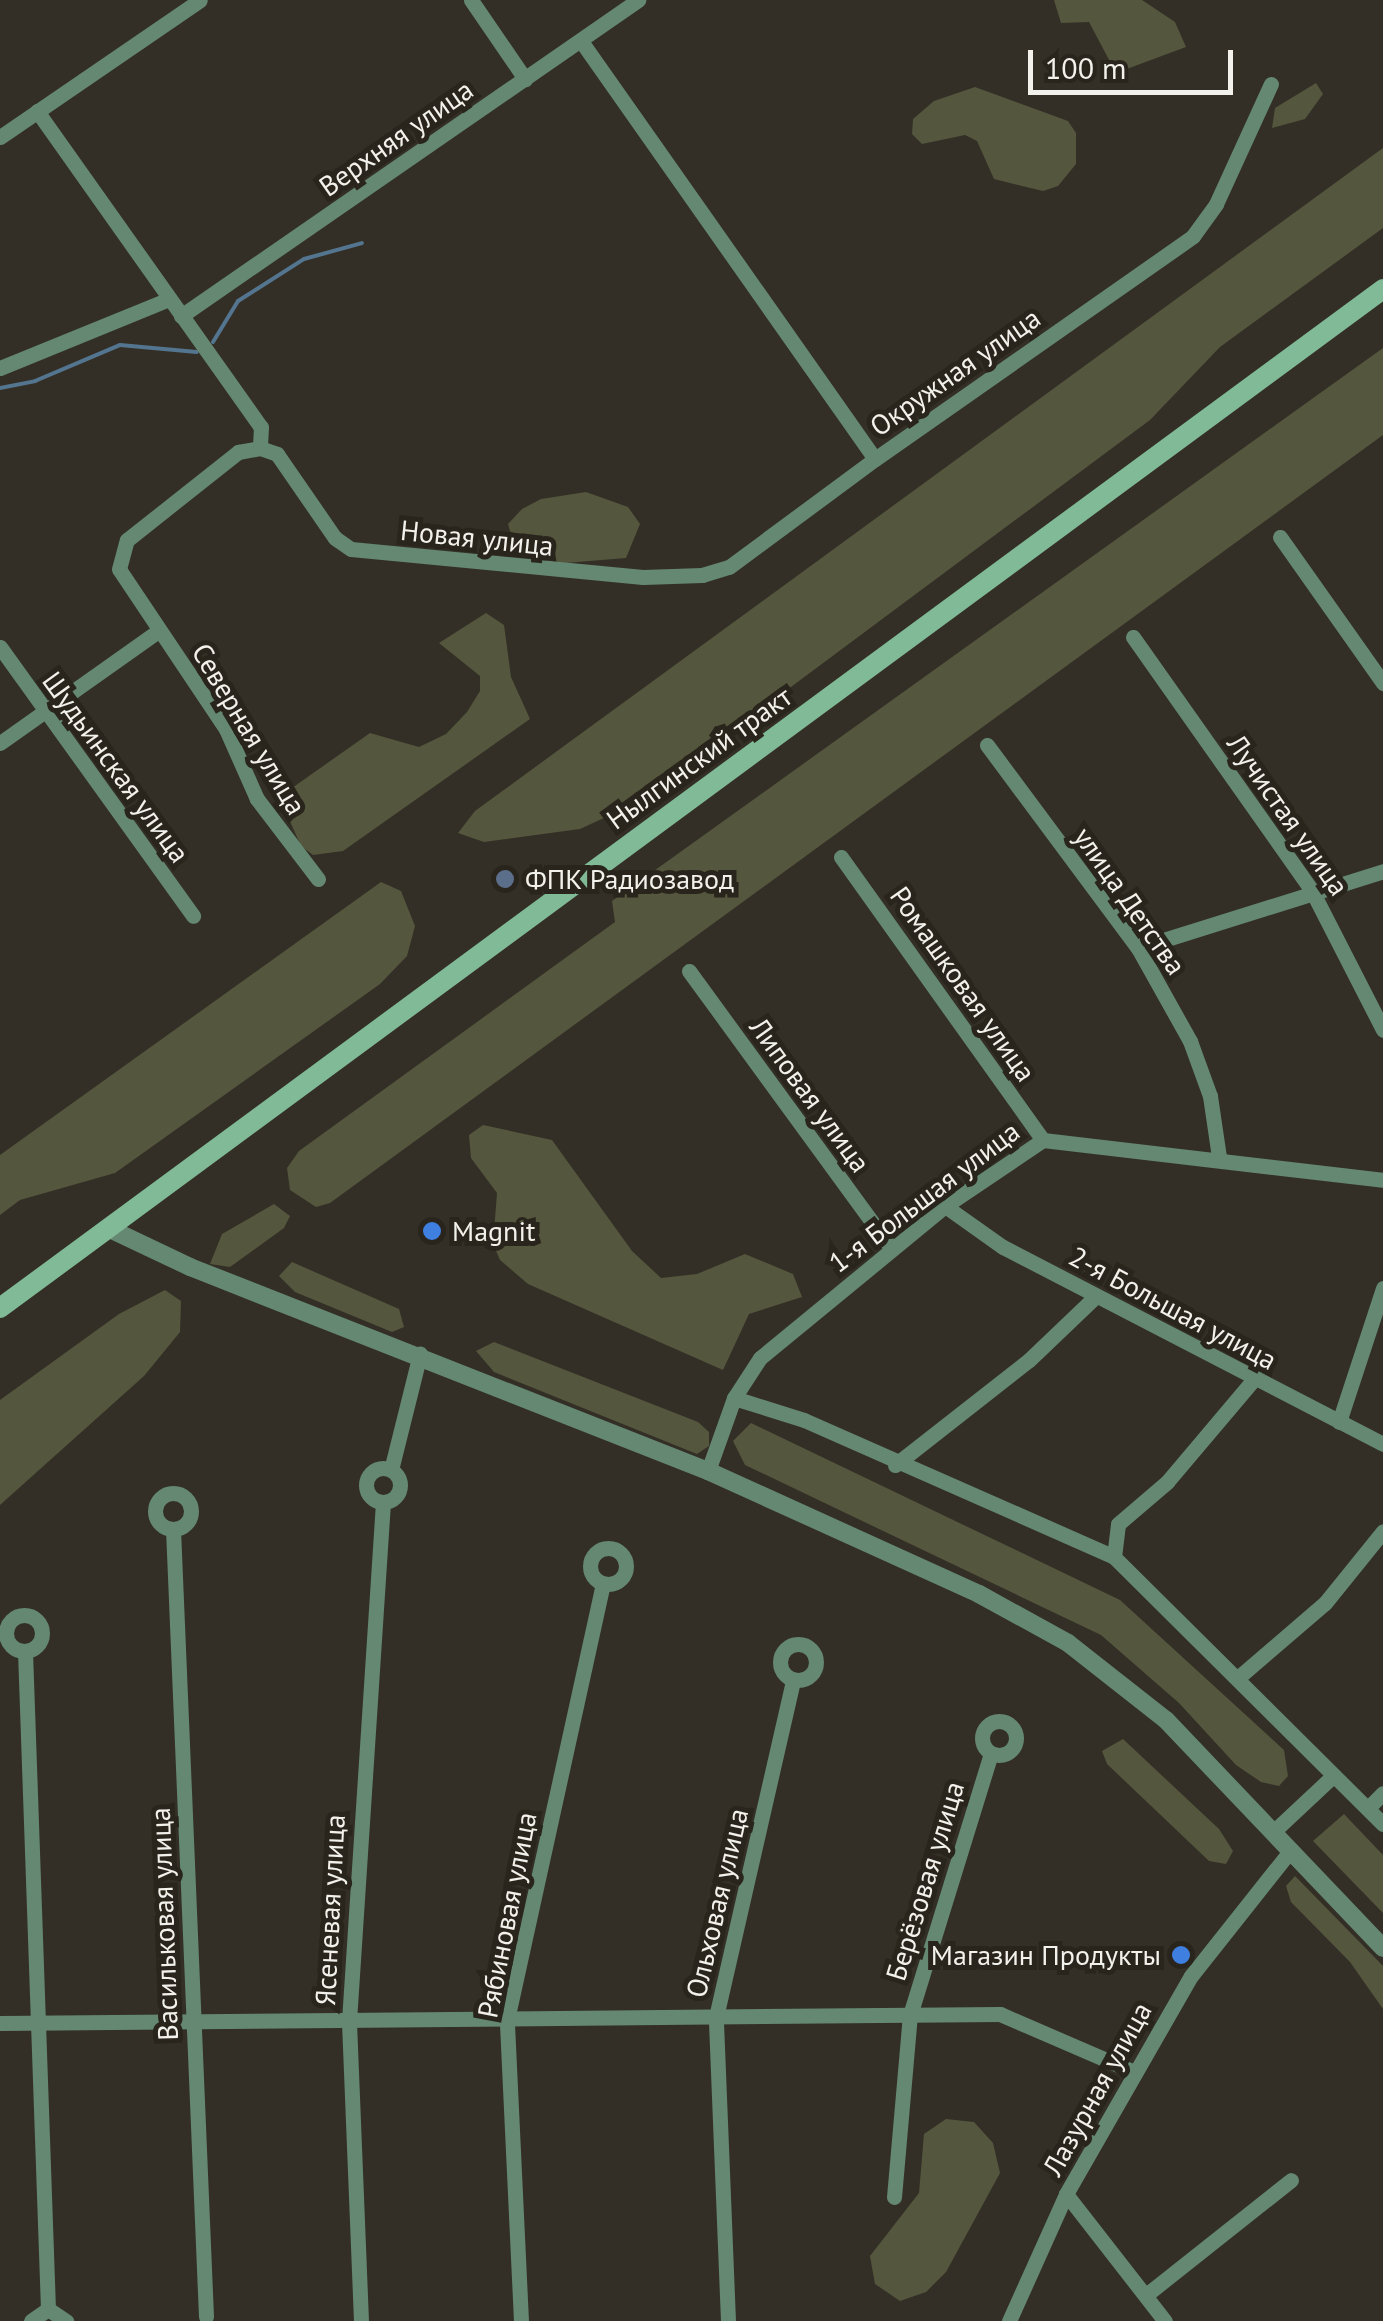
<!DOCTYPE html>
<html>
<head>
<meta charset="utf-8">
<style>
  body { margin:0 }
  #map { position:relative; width:1383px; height:2321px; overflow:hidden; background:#332f26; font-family:"PT Sans",sans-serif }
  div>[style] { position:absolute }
  .green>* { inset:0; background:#54563d }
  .stream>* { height:4px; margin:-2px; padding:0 2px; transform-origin:2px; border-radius:2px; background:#54758f }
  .minor>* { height:15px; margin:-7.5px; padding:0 7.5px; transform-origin:7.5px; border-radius:7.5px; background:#658872 }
  .minor>.ring { margin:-7.5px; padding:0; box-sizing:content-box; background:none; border:15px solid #658872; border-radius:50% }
  .tertiary>* { height:18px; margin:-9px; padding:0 9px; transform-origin:9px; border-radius:9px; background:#658872 }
  .secondary>* { height:20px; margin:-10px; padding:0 10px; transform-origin:10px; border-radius:10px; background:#81ba97 }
  .dots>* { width:28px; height:28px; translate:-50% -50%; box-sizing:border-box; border:5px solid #29251c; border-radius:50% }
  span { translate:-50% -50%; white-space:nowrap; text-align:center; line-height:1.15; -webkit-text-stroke:10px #29251c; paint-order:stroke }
  .street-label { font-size:28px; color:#f3f1eb }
  .poi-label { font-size:28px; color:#f3f1eb }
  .left { translate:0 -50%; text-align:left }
  .right { translate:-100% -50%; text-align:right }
  .scale { position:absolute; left:1028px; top:50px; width:205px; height:45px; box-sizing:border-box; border:5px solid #f3f1eb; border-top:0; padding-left:12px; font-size:30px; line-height:35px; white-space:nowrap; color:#f3f1eb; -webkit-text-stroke:8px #29251c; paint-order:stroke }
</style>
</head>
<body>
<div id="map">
  <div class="green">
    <i style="clip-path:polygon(1054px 0,1142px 0,1175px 22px,1186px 47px,1116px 73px,1089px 22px,1061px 23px)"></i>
    <i style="clip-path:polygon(1316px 83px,1323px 94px,1305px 119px,1272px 128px,1275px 108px)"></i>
    <i style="clip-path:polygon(975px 87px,1068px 121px,1076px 133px,1076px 164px,1058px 186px,1043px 191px,994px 179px,977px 141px,965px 135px,922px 144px,912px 134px,913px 119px,934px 101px)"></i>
    <i style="clip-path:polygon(1383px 148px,1383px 228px,1220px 347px,1150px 420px,632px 805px,580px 829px,484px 842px,458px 833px,475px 811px)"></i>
    <i style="clip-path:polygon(1383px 348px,1383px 435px,330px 1203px,316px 1207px,290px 1190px,287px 1168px,299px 1151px,615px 922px,612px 901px)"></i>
    <i style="clip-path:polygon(586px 492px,628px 507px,640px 524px,626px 558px,553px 564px,514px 544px,508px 524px,522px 509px,541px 499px)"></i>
    <i style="clip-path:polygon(486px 613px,504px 625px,511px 677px,530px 719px,343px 851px,313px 855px,301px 846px,284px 808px,292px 788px,370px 733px,419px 747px,446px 734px,467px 712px,480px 691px,480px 676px,439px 643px)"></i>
    <i style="clip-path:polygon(381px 882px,401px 891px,415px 926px,407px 956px,380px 984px,115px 1173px,20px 1200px,0 1215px,0 1155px)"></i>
    <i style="clip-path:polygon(483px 1125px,552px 1140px,632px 1251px,661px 1278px,697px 1274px,745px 1254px,793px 1274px,802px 1297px,749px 1314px,723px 1370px,528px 1284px,500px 1260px,493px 1244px,497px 1193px,471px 1158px,469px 1135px)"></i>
    <i style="clip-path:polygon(274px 1204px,290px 1216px,284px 1228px,230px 1267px,210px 1264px,222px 1234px)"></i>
    <i style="clip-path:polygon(292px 1262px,399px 1309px,404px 1327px,392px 1332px,295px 1292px,279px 1276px)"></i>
    <i style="clip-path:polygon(165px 1290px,181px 1301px,180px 1332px,144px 1376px,0 1505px,0 1400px,119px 1314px)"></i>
    <i style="clip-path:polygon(494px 1342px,698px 1422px,709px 1432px,709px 1446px,697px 1454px,494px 1372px,476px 1351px)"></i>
    <i style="clip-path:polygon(751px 1423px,1120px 1600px,1284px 1750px,1288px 1776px,1279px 1786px,1261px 1782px,1236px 1765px,1179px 1703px,1101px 1635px,745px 1465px,733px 1441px)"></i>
    <i style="clip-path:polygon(1123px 1739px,1219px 1829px,1233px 1851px,1226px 1864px,1209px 1861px,1107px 1764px,1102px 1751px)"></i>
    <i style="clip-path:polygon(1344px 1814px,1383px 1855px,1383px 1913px,1313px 1841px)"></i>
    <i style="clip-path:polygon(1295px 1876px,1383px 1966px,1383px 2009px,1350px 1962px,1291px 1902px,1286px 1886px)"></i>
    <i style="clip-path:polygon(946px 2119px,974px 2122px,993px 2143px,1000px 2173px,946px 2272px,926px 2292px,900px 2301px,875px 2284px,870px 2256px,919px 2193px,924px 2134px)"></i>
  </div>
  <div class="stream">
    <i style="left:213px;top:342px;width:48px;rotate:-58.6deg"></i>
    <i style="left:238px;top:301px;width:78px;rotate:-32.5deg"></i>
    <i style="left:304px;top:259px;width:60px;rotate:-15.4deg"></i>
    <i style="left:0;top:388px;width:36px;rotate:-11deg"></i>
    <i style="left:35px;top:381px;width:92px;rotate:-23deg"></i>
    <i style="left:120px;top:345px;width:77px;rotate:5.2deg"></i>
  </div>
  <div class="minor">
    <i style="left:471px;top:0;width:96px;rotate:55.6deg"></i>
    <i style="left:581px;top:41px;width:511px;rotate:54.88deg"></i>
    <i style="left:875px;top:459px;width:388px;rotate:-35deg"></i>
    <i style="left:1193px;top:236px;width:39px;rotate:-54deg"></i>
    <i style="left:1216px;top:204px;width:132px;rotate:-65.4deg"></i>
    <i style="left:37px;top:111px;width:387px;rotate:54.7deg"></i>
    <i style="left:261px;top:427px;width:21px;rotate:93deg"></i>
    <i style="left:0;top:137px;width:242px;rotate:-34.4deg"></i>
    <i style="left:181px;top:316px;width:556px;rotate:-34.66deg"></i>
    <i style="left:0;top:368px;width:183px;rotate:-22.2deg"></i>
    <i style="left:1280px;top:537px;width:179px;rotate:54.8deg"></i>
    <i style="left:1133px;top:637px;width:311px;rotate:54.8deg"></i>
    <i style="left:1312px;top:891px;width:156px;rotate:62.9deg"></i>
    <i style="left:0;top:647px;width:331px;rotate:54.3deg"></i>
    <i style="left:0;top:743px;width:194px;rotate:-35.3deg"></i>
    <i style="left:987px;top:745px;width:253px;rotate:53.4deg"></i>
    <i style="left:1138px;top:948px;width:107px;rotate:60.8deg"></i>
    <i style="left:1190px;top:1041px;width:59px;rotate:70deg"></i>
    <i style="left:1210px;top:1096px;width:62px;rotate:81.6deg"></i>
    <i style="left:841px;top:857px;width:348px;rotate:54.5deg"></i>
    <i style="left:318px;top:879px;width:101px;rotate:-127.3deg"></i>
    <i style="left:257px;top:799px;width:77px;rotate:-113.9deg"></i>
    <i style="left:226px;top:729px;width:192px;rotate:-123.8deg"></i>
    <i style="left:119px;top:569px;width:30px;rotate:-75deg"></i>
    <i style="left:127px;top:540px;width:142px;rotate:-38.4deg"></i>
    <i style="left:238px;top:452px;width:22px;rotate:-10deg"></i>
    <i style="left:260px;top:448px;width:18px;rotate:19deg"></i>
    <i style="left:277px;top:454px;width:102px;rotate:55.4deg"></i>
    <i style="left:335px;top:538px;width:19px;rotate:35deg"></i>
    <i style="left:351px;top:549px;width:293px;rotate:5.5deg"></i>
    <i style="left:643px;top:577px;width:59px;rotate:-1.9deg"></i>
    <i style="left:702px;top:575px;width:28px;rotate:-17deg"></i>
    <i style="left:729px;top:567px;width:182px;rotate:-36.5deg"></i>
    <i style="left:1138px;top:948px;width:257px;rotate:-17.4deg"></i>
    <i style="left:689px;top:971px;width:343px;rotate:53.9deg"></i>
    <i style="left:945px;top:1206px;width:71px;rotate:35.3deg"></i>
    <i style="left:1003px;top:1247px;width:428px;rotate:27.4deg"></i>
    <i style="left:734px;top:1398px;width:73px;rotate:17.4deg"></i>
    <i style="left:804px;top:1420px;width:339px;rotate:23.8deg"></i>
    <i style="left:1114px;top:1557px;width:379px;rotate:44.8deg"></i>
    <i style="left:1339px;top:1422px;width:141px;rotate:-71.8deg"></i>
    <i style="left:895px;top:1465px;width:170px;rotate:-38.1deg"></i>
    <i style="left:1029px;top:1360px;width:93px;rotate:-43.7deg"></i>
    <i class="ring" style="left:366px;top:1468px;width:19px;height:19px"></i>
    <i style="left:391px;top:1470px;width:120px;rotate:-76deg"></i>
    <i style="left:708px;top:1471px;width:77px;rotate:-70.4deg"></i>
    <i style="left:734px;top:1398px;width:48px;rotate:-57deg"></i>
    <i style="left:760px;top:1358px;width:239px;rotate:-39.4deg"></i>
    <i style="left:945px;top:1206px;width:118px;rotate:-34deg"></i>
    <i style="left:1043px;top:1140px;width:342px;rotate:6.7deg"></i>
    <i class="ring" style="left:155px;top:1493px;width:21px;height:21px"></i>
    <i style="left:173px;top:1529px;width:788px;rotate:87.6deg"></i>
    <i class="ring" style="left:590px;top:1548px;width:21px;height:21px"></i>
    <i style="left:1114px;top:1557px;width:33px;rotate:-83deg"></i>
    <i style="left:1118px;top:1524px;width:65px;rotate:-40.6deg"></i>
    <i style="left:1167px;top:1482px;width:135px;rotate:-49.8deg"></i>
    <i class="ring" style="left:6px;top:1615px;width:21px;height:21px"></i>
    <i class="ring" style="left:780px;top:1644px;width:21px;height:21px"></i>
    <i style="left:25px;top:1651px;width:658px;rotate:88deg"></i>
    <i style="left:1240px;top:1676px;width:112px;rotate:-40.7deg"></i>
    <i style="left:1325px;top:1603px;width:92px;rotate:-51.1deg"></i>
    <i class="ring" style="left:982px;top:1721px;width:19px;height:19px"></i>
    <i style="left:1368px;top:1808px;width:21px;rotate:-45deg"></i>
    <i style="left:1273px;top:1832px;width:83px;rotate:-43.1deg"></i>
    <i style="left:0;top:2023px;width:1000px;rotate:-0.52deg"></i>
    <i style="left:1000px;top:2014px;width:146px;rotate:23.4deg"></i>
    <i style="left:1066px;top:2194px;width:161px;rotate:52.1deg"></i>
    <i style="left:894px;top:2197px;width:183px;rotate:-85deg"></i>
    <i style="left:910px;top:2015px;width:273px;rotate:-72.8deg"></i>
    <i style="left:1146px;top:2295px;width:185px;rotate:-38.4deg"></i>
    <i style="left:31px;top:2321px;width:21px;rotate:-35deg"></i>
    <i style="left:48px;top:2309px;width:22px;rotate:34deg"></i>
    <i style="left:361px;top:2321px;width:300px;rotate:-92.3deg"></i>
    <i style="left:349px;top:2021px;width:520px;rotate:-86.25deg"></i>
    <i style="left:521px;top:2321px;width:301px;rotate:-92.7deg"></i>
    <i style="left:507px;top:2020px;width:446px;rotate:-77.6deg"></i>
    <i style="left:728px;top:2321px;width:304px;rotate:-92.3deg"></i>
    <i style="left:716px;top:2017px;width:346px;rotate:-77.1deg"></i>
    <i style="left:1009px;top:2321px;width:139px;rotate:-65.8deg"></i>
    <i style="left:1066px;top:2194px;width:251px;rotate:-60.2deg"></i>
    <i style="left:1191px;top:1976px;width:161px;rotate:-51.6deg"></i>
  </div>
  <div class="tertiary">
    <i style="left:110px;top:1229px;width:89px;rotate:25.4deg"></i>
    <i style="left:190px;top:1267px;width:557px;rotate:21.5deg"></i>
    <i style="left:708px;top:1471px;width:298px;rotate:24.4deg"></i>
    <i style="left:979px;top:1594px;width:102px;rotate:28.8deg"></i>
    <i style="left:1068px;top:1643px;width:125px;rotate:38.2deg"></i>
    <i style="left:1166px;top:1720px;width:315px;rotate:46.4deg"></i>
  </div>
  <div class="secondary">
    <i style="left:0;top:1308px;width:1718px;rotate:-36.38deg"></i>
  </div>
  <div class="dots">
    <i style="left:505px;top:879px;background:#5c6f8a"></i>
    <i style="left:432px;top:1231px;background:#3f7fe0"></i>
    <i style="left:1181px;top:1955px;background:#3f7fe0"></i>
  </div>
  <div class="street-label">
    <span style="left:396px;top:138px;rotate:-35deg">Верхняя улица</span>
    <span style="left:955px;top:372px;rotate:-35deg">Окружная улица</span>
    <span style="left:477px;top:538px;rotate:6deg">Новая улица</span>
    <span style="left:249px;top:729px;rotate:59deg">Северная улица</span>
    <span style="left:699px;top:758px;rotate:-36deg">Нылгинский тракт</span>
    <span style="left:116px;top:767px;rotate:54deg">Шудьинская улица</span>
    <span style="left:1288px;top:815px;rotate:55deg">Лучистая улица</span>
    <span style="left:1130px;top:901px;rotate:55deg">улица Детства</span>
    <span style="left:963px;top:984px;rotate:55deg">Ромашковая улица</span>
    <span style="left:810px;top:1095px;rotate:54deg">Липовая улица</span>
    <span style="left:924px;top:1197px;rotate:-37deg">1-я Большая улица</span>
    <span style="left:1173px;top:1308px;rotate:28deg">2-я Большая улица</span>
    <span style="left:925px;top:1881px;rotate:-73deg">Берёзовая улица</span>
    <span style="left:717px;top:1903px;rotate:-77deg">Ольховая улица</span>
    <span style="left:330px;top:1910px;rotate:-87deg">Ясеневая улица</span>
    <span style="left:507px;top:1915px;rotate:-79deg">Рябиновая улица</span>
    <span style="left:164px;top:1924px;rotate:-92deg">Васильковая улица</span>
    <span style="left:1097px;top:2089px;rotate:-61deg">Лазурная улица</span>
  </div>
  <div class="poi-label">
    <span class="left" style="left:525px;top:879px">ФПК Радиозавод</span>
    <span class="left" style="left:452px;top:1231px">Magnit</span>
    <span class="right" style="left:1161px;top:1955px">Магазин Продукты</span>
  </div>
  <div class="scale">100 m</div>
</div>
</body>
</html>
